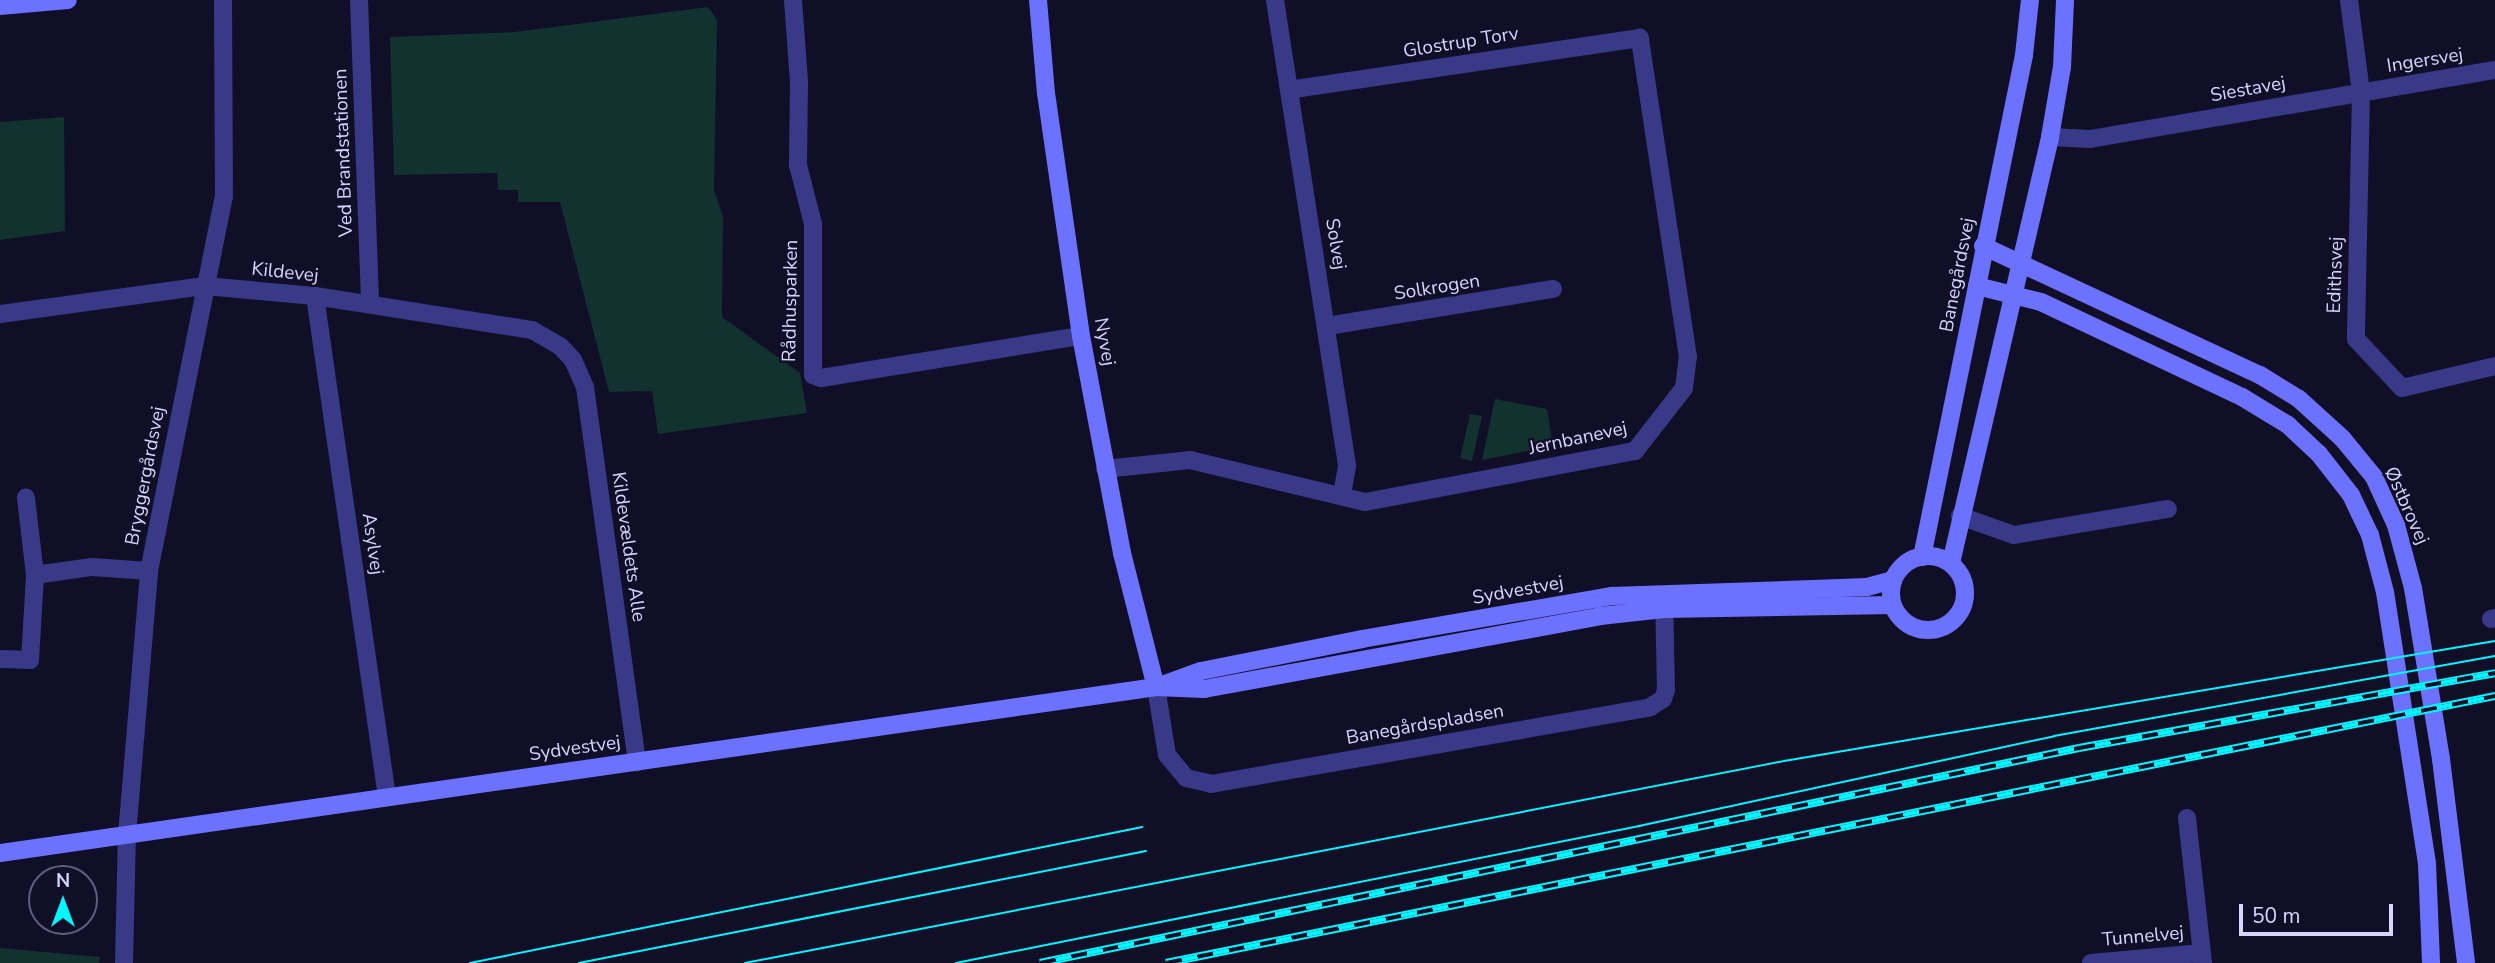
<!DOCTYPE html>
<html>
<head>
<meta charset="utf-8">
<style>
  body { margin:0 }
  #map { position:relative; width:2495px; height:963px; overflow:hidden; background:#110f27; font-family:"Nunito Sans",sans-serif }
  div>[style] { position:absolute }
  .green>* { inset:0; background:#11322e }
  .street>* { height:18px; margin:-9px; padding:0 9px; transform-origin:9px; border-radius:9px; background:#383a88 }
  .secondary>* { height:18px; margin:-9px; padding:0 9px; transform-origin:9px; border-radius:9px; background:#6c72ff }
  .secondary>.ring { margin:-9px; padding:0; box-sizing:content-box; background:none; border:18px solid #6c72ff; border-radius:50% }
  .tram>* { height:2px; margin:-1px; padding:0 1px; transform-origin:1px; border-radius:1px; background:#01f7ff }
  .rail>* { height:8px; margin-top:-4px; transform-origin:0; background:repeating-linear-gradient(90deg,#110f27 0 16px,#01f7ff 0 32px); box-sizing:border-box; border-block:2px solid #01f7ff }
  span { translate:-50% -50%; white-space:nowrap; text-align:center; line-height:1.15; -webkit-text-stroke:5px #110f27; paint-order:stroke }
  .street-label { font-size:19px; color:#d7d5ff }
  .north { position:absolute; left:28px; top:865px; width:70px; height:70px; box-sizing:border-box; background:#110f27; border:2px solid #605e7d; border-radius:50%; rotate:0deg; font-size:19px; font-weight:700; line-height:28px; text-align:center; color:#d7d5ff }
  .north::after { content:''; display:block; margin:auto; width:24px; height:32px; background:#01f7ff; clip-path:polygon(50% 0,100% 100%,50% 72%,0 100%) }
  .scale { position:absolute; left:2239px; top:904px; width:154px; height:32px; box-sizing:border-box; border:4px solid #d7d5ff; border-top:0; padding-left:9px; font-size:21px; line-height:24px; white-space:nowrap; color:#d7d5ff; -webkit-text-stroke:5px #110f27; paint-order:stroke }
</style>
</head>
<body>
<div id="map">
  <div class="green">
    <i style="clip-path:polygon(708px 7px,717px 20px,714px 190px,723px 217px,722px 317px,800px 373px,807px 413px,658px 434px,652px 391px,609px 392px,560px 202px,518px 202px,518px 190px,498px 190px,497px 173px,394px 175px,390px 37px,515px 32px)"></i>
    <i style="clip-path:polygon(64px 117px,65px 231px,0 240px,0 122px)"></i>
    <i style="clip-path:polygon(1495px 399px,1547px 409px,1553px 446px,1482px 460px)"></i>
    <i style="clip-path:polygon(1470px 414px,1482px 416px,1472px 461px,1460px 458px)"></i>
    <i style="clip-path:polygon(0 948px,100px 957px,99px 963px,0 963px)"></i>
  </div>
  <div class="street">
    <i style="left:359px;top:0;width:304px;rotate:87.9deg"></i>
    <i style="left:793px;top:0;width:82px;rotate:85.8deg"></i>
    <i style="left:799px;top:82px;width:83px;rotate:90.7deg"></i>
    <i style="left:798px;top:165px;width:61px;rotate:75.7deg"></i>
    <i style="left:813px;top:224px;width:151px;rotate:90deg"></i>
    <i style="left:813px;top:375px;width:9px;rotate:21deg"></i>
    <i style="left:821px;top:378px;width:263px;rotate:-9.2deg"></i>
    <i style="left:1275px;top:0;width:472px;rotate:81.2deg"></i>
    <i style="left:1347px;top:466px;width:28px;rotate:100deg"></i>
    <i style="left:2349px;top:0;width:94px;rotate:82.6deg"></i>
    <i style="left:2361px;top:93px;width:246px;rotate:91.2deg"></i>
    <i style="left:2356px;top:339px;width:67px;rotate:46.8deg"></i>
    <i style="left:2402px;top:388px;width:96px;rotate:-13.3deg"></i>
    <i style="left:2050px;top:137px;width:40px;rotate:2.9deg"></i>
    <i style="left:2090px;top:139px;width:411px;rotate:-9.7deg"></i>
    <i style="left:315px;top:296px;width:506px;rotate:81.82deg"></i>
    <i style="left:0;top:314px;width:207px;rotate:-7.8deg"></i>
    <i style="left:205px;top:286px;width:110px;rotate:5.2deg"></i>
    <i style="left:315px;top:296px;width:220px;rotate:8.9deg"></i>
    <i style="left:532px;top:330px;width:32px;rotate:30deg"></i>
    <i style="left:560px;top:346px;width:19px;rotate:47deg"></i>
    <i style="left:573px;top:360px;width:30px;rotate:66deg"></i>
    <i style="left:585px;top:387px;width:379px;rotate:82.1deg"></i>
    <i style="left:1327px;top:326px;width:229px;rotate:-9.3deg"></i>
    <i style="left:1105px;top:469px;width:85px;rotate:-6deg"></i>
    <i style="left:1190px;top:460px;width:180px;rotate:13.5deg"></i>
    <i style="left:1365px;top:502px;width:275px;rotate:-10.7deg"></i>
    <i style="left:1635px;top:451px;width:80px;rotate:-52.1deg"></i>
    <i style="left:1684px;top:388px;width:31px;rotate:-83deg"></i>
    <i style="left:1688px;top:357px;width:323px;rotate:-98.6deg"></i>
    <i style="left:1640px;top:38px;width:355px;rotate:171.6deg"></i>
    <i style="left:1960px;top:516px;width:57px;rotate:19.4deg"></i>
    <i style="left:2014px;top:535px;width:156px;rotate:-9.6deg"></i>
    <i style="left:35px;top:575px;width:58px;rotate:-8deg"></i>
    <i style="left:92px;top:567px;width:57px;rotate:4deg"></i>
    <i style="left:2491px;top:619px;width:4px;rotate:-14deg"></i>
    <i style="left:0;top:659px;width:30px;rotate:2deg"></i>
    <i style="left:30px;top:660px;width:85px;rotate:-86.6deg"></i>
    <i style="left:35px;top:575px;width:78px;rotate:-96.7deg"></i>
    <i style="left:1156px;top:687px;width:69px;rotate:80.8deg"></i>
    <i style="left:1167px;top:755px;width:30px;rotate:50deg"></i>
    <i style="left:1186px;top:778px;width:26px;rotate:13deg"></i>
    <i style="left:1211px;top:784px;width:446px;rotate:-9.9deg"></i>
    <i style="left:1650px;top:707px;width:15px;rotate:-32deg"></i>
    <i style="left:1663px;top:699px;width:9px;rotate:-72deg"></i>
    <i style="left:1666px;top:690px;width:93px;rotate:-91.2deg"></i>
    <i style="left:2187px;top:818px;width:146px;rotate:83.7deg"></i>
    <i style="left:124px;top:963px;width:128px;rotate:-88.7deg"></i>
    <i style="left:127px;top:835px;width:265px;rotate:-85.2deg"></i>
    <i style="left:149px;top:571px;width:381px;rotate:-78.7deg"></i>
    <i style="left:224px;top:197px;width:197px;rotate:-90.3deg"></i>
    <i style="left:2091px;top:963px;width:109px;rotate:-5.2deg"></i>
  </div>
  <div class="secondary">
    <i style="left:1038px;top:0;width:93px;rotate:85.1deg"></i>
    <i style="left:1046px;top:93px;width:246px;rotate:81.8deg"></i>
    <i style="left:1081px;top:336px;width:221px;rotate:79.3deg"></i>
    <i style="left:1122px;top:553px;width:138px;rotate:75.8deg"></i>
    <i style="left:0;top:6px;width:68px;rotate:-5deg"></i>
    <i style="left:1983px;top:246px;width:306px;rotate:25deg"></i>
    <i style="left:2260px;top:375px;width:46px;rotate:31.6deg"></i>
    <i style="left:2299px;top:399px;width:58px;rotate:42.2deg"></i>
    <i style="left:2342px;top:438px;width:50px;rotate:50.6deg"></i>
    <i style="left:2374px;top:477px;width:53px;rotate:65.4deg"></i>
    <i style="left:2396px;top:525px;width:65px;rotate:74.9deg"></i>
    <i style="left:2413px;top:588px;width:173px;rotate:80.7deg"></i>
    <i style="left:2441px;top:759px;width:206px;rotate:83deg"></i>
    <i style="left:1977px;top:286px;width:66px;rotate:14deg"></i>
    <i style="left:2041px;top:302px;width:222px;rotate:25.3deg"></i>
    <i style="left:2242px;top:397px;width:54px;rotate:31.3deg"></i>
    <i style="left:2288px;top:425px;width:42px;rotate:43.1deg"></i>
    <i style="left:2319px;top:454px;width:52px;rotate:52deg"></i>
    <i style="left:2351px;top:495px;width:44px;rotate:64.6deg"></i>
    <i style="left:2370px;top:535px;width:59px;rotate:75.3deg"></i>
    <i style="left:2385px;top:592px;width:274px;rotate:81.2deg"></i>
    <i style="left:2427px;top:863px;width:100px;rotate:87.7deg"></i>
    <i class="ring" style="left:1891px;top:556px;width:56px;height:56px"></i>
    <i style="left:1922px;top:557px;width:512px;rotate:-78.51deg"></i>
    <i style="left:2024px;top:55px;width:55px;rotate:-83.8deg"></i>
    <i style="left:1951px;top:563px;width:437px;rotate:-76.9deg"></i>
    <i style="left:2050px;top:137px;width:71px;rotate:-80.3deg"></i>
    <i style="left:2062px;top:67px;width:67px;rotate:-87.4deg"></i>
    <i style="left:1165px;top:684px;width:38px;rotate:-20deg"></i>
    <i style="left:1201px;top:671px;width:164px;rotate:-11.2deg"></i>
    <i style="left:1362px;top:639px;width:254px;rotate:-9.8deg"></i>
    <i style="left:1612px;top:596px;width:255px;rotate:-2deg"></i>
    <i style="left:1867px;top:587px;width:27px;rotate:-15deg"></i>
    <i style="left:0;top:853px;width:1168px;rotate:-8.17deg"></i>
    <i style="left:1156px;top:687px;width:48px;rotate:2.4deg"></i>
    <i style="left:1204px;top:689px;width:403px;rotate:-10.4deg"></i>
    <i style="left:1600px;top:616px;width:64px;rotate:-6.2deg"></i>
    <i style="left:1664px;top:609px;width:228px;rotate:-1deg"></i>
  </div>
  <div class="tram">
    <i style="left:470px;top:963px;width:686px;rotate:-11.44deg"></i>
    <i style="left:579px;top:963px;width:578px;rotate:-11.17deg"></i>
    <i style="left:745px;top:963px;width:1058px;rotate:-11deg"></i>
    <i style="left:1784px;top:761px;width:721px;rotate:-9.58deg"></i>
    <i style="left:956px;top:963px;width:697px;rotate:-11.34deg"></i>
    <i style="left:1639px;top:826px;width:425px;rotate:-12.2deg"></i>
    <i style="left:2054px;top:736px;width:448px;rotate:-10.3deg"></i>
  </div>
  <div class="rail">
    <i style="left:1040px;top:963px;width:1061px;rotate:-11.69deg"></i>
    <i style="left:2079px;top:748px;width:423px;rotate:-10.2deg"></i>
    <i style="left:1166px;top:963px;width:1356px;rotate:-11.36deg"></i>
  </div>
  <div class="street-label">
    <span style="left:1461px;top:43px;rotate:-9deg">Glostrup Torv</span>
    <span style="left:2425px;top:61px;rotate:-9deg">Ingersvej</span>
    <span style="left:2248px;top:90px;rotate:-10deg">Siestavej</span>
    <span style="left:344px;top:153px;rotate:-92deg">Ved Brandstationen</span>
    <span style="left:1335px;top:244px;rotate:81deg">Solvej</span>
    <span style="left:285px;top:273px;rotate:6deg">Kildevej</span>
    <span style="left:1958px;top:275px;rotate:-79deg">Banegårdsvej</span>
    <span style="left:2336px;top:275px;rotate:-88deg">Edithsvej</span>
    <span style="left:1437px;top:288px;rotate:-9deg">Solkrogen</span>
    <span style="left:791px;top:301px;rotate:-89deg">Rådhusparken</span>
    <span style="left:1104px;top:342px;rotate:80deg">Nyvej</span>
    <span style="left:1578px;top:439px;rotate:-12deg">Jernbanevej</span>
    <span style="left:146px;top:476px;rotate:-79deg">Bryggergårdsvej</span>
    <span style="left:2406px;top:506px;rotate:66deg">Østbrovej</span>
    <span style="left:372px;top:544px;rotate:82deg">Asylvej</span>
    <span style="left:628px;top:547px;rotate:82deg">Kildevældets Alle</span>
    <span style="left:1518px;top:591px;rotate:-10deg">Sydvestvej</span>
    <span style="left:1425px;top:725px;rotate:-10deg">Banegårdspladsen</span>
    <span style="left:575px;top:749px;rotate:-8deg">Sydvestvej</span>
    <span style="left:2143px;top:937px;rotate:-5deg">Tunnelvej</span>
  </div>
  <div class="north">N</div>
  <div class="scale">50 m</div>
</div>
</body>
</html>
